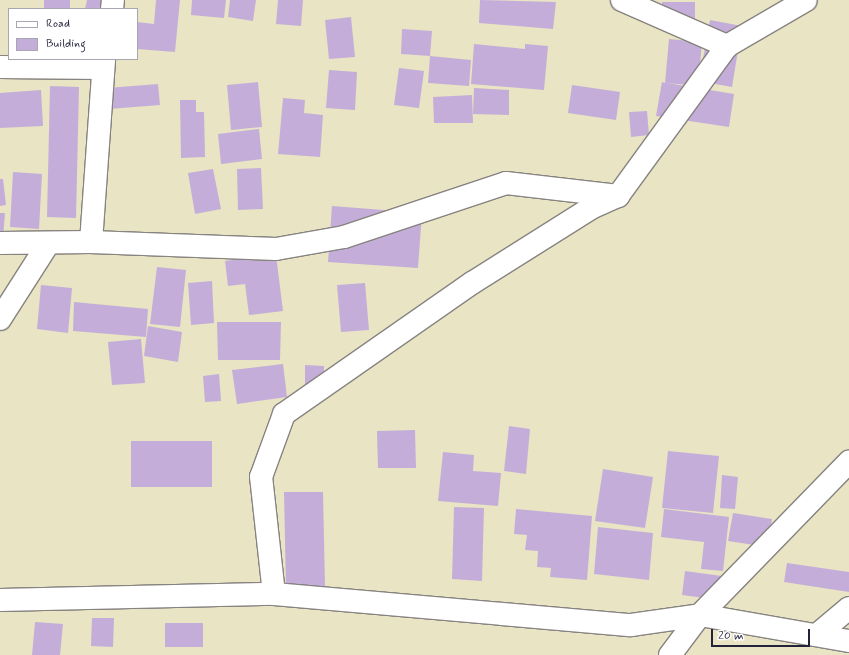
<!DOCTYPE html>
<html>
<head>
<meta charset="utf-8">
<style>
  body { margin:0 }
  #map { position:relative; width:849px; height:655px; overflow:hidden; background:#e9e4c4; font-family:Mynerve,sans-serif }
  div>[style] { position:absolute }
  .building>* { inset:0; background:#c4aed9 }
  .roads { filter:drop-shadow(1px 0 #868380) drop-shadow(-1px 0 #868380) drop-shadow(0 1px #868380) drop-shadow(0 -1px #868380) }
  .street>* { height:22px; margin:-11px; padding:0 11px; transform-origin:11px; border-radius:11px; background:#fff }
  span { translate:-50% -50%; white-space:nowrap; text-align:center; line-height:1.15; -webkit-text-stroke:3px #fff; paint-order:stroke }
  .legend { position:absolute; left:8px; top:8px; width:130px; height:52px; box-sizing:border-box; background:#fff; border:1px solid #a7a7b1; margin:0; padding:5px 7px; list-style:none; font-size:12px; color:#22223b }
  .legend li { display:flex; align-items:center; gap:8px; height:20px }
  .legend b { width:20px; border:1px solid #a7a7b1 }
  .scale { position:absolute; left:711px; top:629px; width:99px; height:18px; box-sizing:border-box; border:2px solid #22223b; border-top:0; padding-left:5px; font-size:12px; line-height:14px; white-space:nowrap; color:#22223b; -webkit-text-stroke:3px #fff; paint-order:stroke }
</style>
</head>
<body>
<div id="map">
  <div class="building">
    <i style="clip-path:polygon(44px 0,70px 0,70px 9px,44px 9px)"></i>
    <i style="clip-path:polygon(87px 0,125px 0,124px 9px,85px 9px)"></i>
    <i style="clip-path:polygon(156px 0,180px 0,175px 52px,137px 49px,137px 22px,154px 24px)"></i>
    <i style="clip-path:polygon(192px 0,226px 0,224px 18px,191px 15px)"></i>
    <i style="clip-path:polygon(230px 0,256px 0,253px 21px,228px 17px)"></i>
    <i style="clip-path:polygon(278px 0,303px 0,301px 26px,276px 24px)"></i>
    <i style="clip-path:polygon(480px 0,556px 2px,553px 29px,479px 23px)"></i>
    <i style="clip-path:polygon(662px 2px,695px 2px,695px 28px,662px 28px)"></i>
    <i style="clip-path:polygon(351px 17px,355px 57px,329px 59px,325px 20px)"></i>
    <i style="clip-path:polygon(710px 20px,742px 26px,732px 87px,699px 81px)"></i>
    <i style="clip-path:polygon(402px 29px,432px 31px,430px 56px,401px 54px)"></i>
    <i style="clip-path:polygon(669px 39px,702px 42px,698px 86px,667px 83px,734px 94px,729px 127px,656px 116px,662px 82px,665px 83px)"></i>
    <i style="clip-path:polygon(474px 44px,525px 49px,525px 44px,548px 46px,544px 90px,471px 84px)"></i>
    <i style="clip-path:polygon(430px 56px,471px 60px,469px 86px,428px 83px)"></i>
    <i style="clip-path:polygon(399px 68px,424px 71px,419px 108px,394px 105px)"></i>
    <i style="clip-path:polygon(329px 70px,357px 72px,355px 110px,326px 108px)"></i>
    <i style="clip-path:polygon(258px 82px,262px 127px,231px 130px,227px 85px)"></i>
    <i style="clip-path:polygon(158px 84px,160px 105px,109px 109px,107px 88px)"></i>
    <i style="clip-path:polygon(572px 85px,620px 92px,616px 120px,568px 113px)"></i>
    <i style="clip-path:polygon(50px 86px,79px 87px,76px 218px,47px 217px)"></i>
    <i style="clip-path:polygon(474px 88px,509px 90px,509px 115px,473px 114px)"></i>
    <i style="clip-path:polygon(41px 90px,43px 126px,0 128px,0 93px)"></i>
    <i style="clip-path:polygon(472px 95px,473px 123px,434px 123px,433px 97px)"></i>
    <i style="clip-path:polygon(283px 98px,305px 100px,304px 113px,323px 115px,320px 157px,278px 154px)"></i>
    <i style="clip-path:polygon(180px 100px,196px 100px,196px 112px,204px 112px,205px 157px,181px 158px)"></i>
    <i style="clip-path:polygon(647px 111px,649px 135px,631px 137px,629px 112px)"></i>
    <i style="clip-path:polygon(259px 129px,262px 159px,221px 164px,218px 134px)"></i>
    <i style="clip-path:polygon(261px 168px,263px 209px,238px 210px,237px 169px)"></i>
    <i style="clip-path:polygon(213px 169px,221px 209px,195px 214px,188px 173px)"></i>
    <i style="clip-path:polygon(13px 172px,42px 174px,39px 229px,10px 227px)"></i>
    <i style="clip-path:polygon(0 179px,3px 179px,6px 205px,0 206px)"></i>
    <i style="clip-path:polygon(332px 206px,422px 213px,418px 268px,328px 262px)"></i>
    <i style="clip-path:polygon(0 213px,5px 213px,3px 238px,0 238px)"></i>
    <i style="clip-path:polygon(276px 255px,283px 311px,249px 315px,245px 284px,228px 286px,225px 261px)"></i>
    <i style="clip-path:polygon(157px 267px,186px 270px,180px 327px,150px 324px)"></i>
    <i style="clip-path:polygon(212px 281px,214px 323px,191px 325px,188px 283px)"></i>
    <i style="clip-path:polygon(365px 283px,369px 330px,341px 332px,337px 285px)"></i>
    <i style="clip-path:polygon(41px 285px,72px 288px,68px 333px,37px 329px)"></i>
    <i style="clip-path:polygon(74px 302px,148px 309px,146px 337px,73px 331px)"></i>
    <i style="clip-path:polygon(217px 322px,281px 322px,280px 360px,218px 360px)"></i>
    <i style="clip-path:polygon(148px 326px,182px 332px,178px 362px,144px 356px)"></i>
    <i style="clip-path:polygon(141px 339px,145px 383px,112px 385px,108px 342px)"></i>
    <i style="clip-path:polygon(283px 364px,287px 397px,237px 404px,232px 370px)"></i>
    <i style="clip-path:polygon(305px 365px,324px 366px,324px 393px,305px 393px)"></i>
    <i style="clip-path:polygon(219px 374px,221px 401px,205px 402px,203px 376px)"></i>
    <i style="clip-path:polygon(509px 426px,530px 429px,526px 474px,504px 471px)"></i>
    <i style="clip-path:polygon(415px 430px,416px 468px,378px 468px,377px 431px)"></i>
    <i style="clip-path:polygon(131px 441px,212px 441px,212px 487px,131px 487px)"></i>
    <i style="clip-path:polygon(668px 451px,719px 456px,713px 513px,662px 508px)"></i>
    <i style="clip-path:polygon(443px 452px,474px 455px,473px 471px,501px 473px,498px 506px,438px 501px)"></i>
    <i style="clip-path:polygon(603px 469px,653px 477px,645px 528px,595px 521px)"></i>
    <i style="clip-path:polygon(722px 475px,738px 477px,735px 509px,720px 508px)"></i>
    <i style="clip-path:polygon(284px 492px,323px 492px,325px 586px,286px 587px)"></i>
    <i style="clip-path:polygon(454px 507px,484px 508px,482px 581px,452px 579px)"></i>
    <i style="clip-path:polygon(516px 509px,592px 516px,587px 580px,550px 577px,551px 568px,537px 567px,538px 551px,525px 550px,527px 535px,514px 534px)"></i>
    <i style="clip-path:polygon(664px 509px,729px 517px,723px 571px,701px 569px,704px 542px,661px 537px)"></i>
    <i style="clip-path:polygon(733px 513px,772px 519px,767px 547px,728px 541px)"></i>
    <i style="clip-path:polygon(598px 527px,653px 533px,649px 580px,594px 574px)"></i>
    <i style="clip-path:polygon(787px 563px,849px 572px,849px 592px,784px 582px)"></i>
    <i style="clip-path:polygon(685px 571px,722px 576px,719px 600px,682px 595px)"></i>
    <i style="clip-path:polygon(92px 618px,114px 618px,113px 647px,91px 646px)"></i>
    <i style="clip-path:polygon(35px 622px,63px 624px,60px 655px,32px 655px)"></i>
    <i style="clip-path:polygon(165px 623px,203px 623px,203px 647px,165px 647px)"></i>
  </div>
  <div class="roads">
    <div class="street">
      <i style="left:622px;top:0;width:115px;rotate:23.7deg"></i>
      <i style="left:112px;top:9px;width:9px;rotate:-84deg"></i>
      <i style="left:0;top:67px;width:103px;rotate:0.6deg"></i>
      <i style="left:91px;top:242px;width:183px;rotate:-85.9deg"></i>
      <i style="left:0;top:243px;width:91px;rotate:-0.6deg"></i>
      <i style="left:91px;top:242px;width:185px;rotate:2.2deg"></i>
      <i style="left:276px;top:249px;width:69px;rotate:-10deg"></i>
      <i style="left:344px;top:237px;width:171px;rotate:-18.4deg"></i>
      <i style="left:506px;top:183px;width:113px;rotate:6.6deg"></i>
      <i style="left:0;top:319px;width:89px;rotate:-57.4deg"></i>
      <i style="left:274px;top:594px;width:118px;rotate:-96.3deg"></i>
      <i style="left:261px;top:477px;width:67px;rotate:-69.9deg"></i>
      <i style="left:284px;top:414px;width:229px;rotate:-34.9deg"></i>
      <i style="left:472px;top:283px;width:141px;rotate:-32.2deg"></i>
      <i style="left:591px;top:208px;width:30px;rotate:-24deg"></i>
      <i style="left:618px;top:196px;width:185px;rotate:-54deg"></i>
      <i style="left:727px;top:46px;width:91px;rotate:-30.2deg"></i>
      <i style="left:0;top:600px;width:274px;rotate:-1.3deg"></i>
      <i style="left:274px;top:594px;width:358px;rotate:5deg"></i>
      <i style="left:631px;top:625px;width:70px;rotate:-8.2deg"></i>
      <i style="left:700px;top:615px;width:151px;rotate:9.9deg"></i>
      <i style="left:817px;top:635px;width:42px;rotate:-40.2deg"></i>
      <i style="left:670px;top:655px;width:50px;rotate:-53.1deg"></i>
      <i style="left:700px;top:615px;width:214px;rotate:-45.8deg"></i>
    </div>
  </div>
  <ul class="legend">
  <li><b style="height:5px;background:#fff"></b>Road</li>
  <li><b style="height:11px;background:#c4aed9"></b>Building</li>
  </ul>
  <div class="scale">20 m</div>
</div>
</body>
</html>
